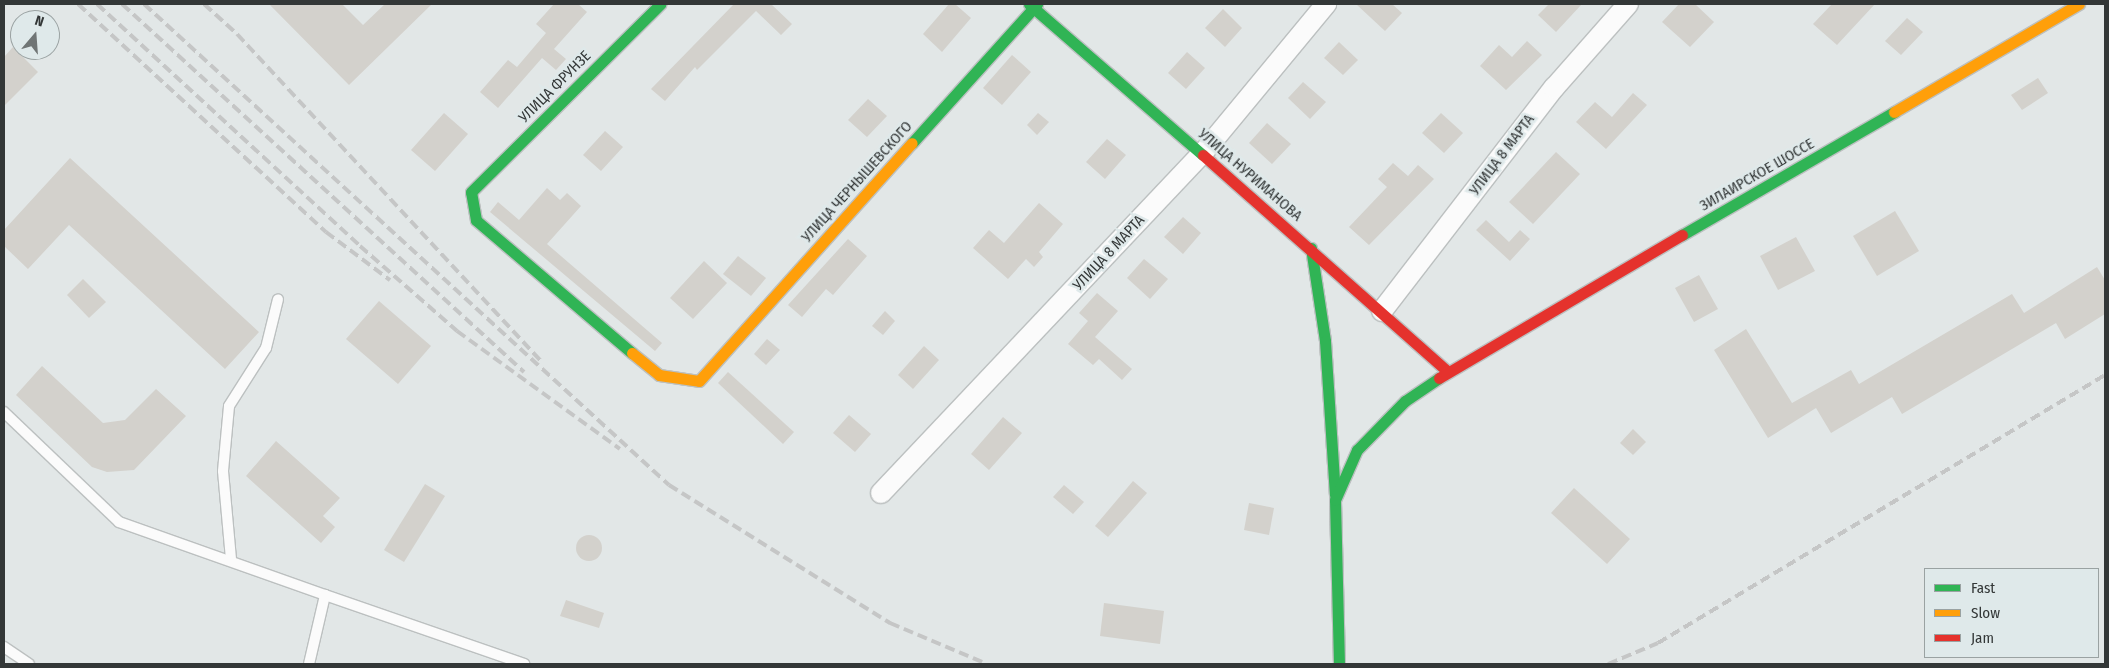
<!DOCTYPE html>
<html>
<head>
<meta charset="utf-8">
<style>
  body { margin:0 }
  #map { position:relative; width:2109px; height:668px; overflow:hidden; background:#e2e7e7; font-family:"Fira Sans Condensed",sans-serif }
  div>[style] { position:absolute }
  .building>* { inset:0; background:#d3d1cc }
  .round { border-radius:50% }
  .roads { filter:drop-shadow(1px 0 #bcc0c0) drop-shadow(-1px 0 #bcc0c0) drop-shadow(0 1px #bcc0c0) drop-shadow(0 -1px #bcc0c0) }
  .lane>* { height:10px; margin:-5px; padding:0 5px; transform-origin:5px; border-radius:5px; background:#fbfbfb }
  .street>* { height:20px; margin:-10px; padding:0 10px; transform-origin:10px; border-radius:10px; background:#fbfbfb }
  .fast>* { height:11px; margin:-5.5px; padding:0 5.5px; transform-origin:5.5px; border-radius:5.5px; background:#30b455 }
  .slow>* { height:11px; margin:-5.5px; padding:0 5.5px; transform-origin:5.5px; border-radius:5.5px; background:#ff9f0a }
  .jam>* { height:11px; margin:-5.5px; padding:0 5.5px; transform-origin:5.5px; border-radius:5.5px; background:#e5322d }
  .rail>* { height:4px; margin-top:-2px; transform-origin:0; background:repeating-linear-gradient(90deg,#c5c6c6 0 10px,transparent 0 15px) }
  span { translate:-50% -50%; white-space:nowrap; text-align:center; line-height:1.15; -webkit-text-stroke:5px #dfe9ea; paint-order:stroke }
  .street-label { font-size:15px; color:#333737 }
  .frame { position:absolute; inset:0; border:5px solid #333737; pointer-events:none }
  .legend { position:absolute; left:1924px; top:568px; width:175px; height:90px; box-sizing:border-box; background:#dfe9ea; border:1px solid #9aa2a2; margin:0; padding:6px 9px; list-style:none; font-size:15px; color:#333737 }
  .legend li { display:flex; align-items:center; gap:10px; height:25px }
  .legend b { width:25px; border:1px solid #9aa2a2 }
  .north { position:absolute; left:10px; top:10px; width:50px; height:50px; box-sizing:border-box; background:#dfe9ea; border:1px solid #9aa2a2; border-radius:50%; rotate:18deg; font-size:14px; font-weight:700; line-height:20px; text-align:center; color:#333737 }
  .north::after { content:''; display:block; margin:auto; width:18px; height:22px; background:#707575; clip-path:polygon(50% 0,100% 100%,50% 72%,0 100%) }
</style>
</head>
<body>
<div id="map">
  <div class="building">
    <i style="clip-path:polygon(269px 4px,342px 4px,363px 25px,385px 4px,432px 4px,349px 85px)"></i>
    <i style="clip-path:polygon(554px 4px,578px 4px,587px 12px,554px 49px,566px 59px,556px 70px,542px 58px,498px 108px,480px 92px,508px 60px,517px 67px,546px 33px,536px 24px)"></i>
    <i style="clip-path:polygon(734px 4px,771px 4px,792px 24px,781px 35px,756px 11px,697px 70px,695px 67px,665px 101px,651px 89px)"></i>
    <i style="clip-path:polygon(949px 4px,955px 4px,971px 18px,942px 52px,923px 34px)"></i>
    <i style="clip-path:polygon(1356px 4px,1392px 4px,1402px 13px,1385px 31px)"></i>
    <i style="clip-path:polygon(1549px 4px,1582px 4px,1556px 32px,1538px 15px)"></i>
    <i style="clip-path:polygon(1679px 4px,1695px 4px,1714px 22px,1690px 47px,1662px 22px)"></i>
    <i style="clip-path:polygon(1832px 4px,1875px 4px,1837px 45px,1813px 24px)"></i>
    <i style="clip-path:polygon(1223px 9px,1242px 28px,1225px 47px,1205px 28px)"></i>
    <i style="clip-path:polygon(1907px 18px,1923px 32px,1901px 55px,1885px 41px)"></i>
    <i style="clip-path:polygon(1527px 41px,1542px 55px,1506px 90px,1480px 66px,1499px 45px,1512px 57px)"></i>
    <i style="clip-path:polygon(1339px 42px,1358px 60px,1343px 75px,1324px 58px)"></i>
    <i style="clip-path:polygon(13px 47px,38px 72px,4px 106px,4px 57px)"></i>
    <i style="clip-path:polygon(1187px 52px,1205px 68px,1186px 89px,1168px 73px)"></i>
    <i style="clip-path:polygon(1012px 55px,1031px 72px,1002px 105px,983px 88px)"></i>
    <i style="clip-path:polygon(2038px 78px,2048px 93px,2022px 110px,2011px 95px)"></i>
    <i style="clip-path:polygon(1303px 82px,1326px 102px,1310px 119px,1288px 98px)"></i>
    <i style="clip-path:polygon(1633px 93px,1647px 105px,1606px 149px,1576px 122px,1595px 102px,1612px 117px)"></i>
    <i style="clip-path:polygon(868px 99px,887px 116px,867px 137px,848px 120px)"></i>
    <i style="clip-path:polygon(444px 113px,468px 134px,435px 171px,411px 150px)"></i>
    <i style="clip-path:polygon(1038px 113px,1049px 122px,1037px 135px,1027px 125px)"></i>
    <i style="clip-path:polygon(1441px 113px,1463px 133px,1444px 153px,1422px 133px)"></i>
    <i style="clip-path:polygon(1267px 123px,1291px 144px,1272px 164px,1249px 143px)"></i>
    <i style="clip-path:polygon(605px 131px,623px 147px,601px 171px,583px 155px)"></i>
    <i style="clip-path:polygon(1107px 139px,1126px 155px,1105px 179px,1086px 162px)"></i>
    <i style="clip-path:polygon(1556px 152px,1580px 174px,1533px 224px,1509px 202px)"></i>
    <i style="clip-path:polygon(70px 158px,259px 332px,225px 369px,69px 225px,28px 269px,4px 246px,4px 230px)"></i>
    <i style="clip-path:polygon(1393px 163px,1408px 176px,1418px 165px,1434px 179px,1369px 245px,1349px 227px,1387px 187px,1378px 179px)"></i>
    <i style="clip-path:polygon(547px 188px,560px 200px,567px 193px,581px 206px,547px 244px,662px 343px,655px 351px,490px 212px,498px 202px,519px 220px)"></i>
    <i style="clip-path:polygon(1039px 203px,1063px 224px,1039px 252px,1043px 257px,1034px 267px,1026px 259px,1008px 279px,973px 248px,989px 230px,1004px 243px)"></i>
    <i style="clip-path:polygon(1895px 211px,1919px 251px,1877px 276px,1853px 236px)"></i>
    <i style="clip-path:polygon(1183px 217px,1201px 233px,1183px 254px,1164px 237px)"></i>
    <i style="clip-path:polygon(1486px 220px,1509px 242px,1520px 230px,1530px 239px,1510px 261px,1476px 230px)"></i>
    <i style="clip-path:polygon(1796px 237px,1815px 271px,1778px 290px,1760px 256px)"></i>
    <i style="clip-path:polygon(848px 239px,867px 256px,833px 295px,826px 289px,802px 317px,788px 305px)"></i>
    <i style="clip-path:polygon(738px 256px,766px 278px,751px 296px,723px 274px)"></i>
    <i style="clip-path:polygon(1144px 259px,1168px 279px,1150px 299px,1127px 278px)"></i>
    <i style="clip-path:polygon(704px 261px,727px 283px,693px 319px,670px 298px)"></i>
    <i style="clip-path:polygon(2097px 267px,2105px 280px,2105px 314px,2065px 339px,2056px 323px,1902px 414px,1892px 397px,1831px 433px,1816px 408px,1768px 438px,1714px 350px,1746px 329px,1792px 403px,1851px 370px,1859px 384px,2012px 294px,2024px 313px)"></i>
    <i style="clip-path:polygon(1699px 275px,1718px 309px,1694px 322px,1675px 288px)"></i>
    <i style="clip-path:polygon(83px 279px,106px 302px,89px 318px,67px 295px)"></i>
    <i style="clip-path:polygon(1097px 293px,1118px 311px,1095px 337px,1132px 369px,1122px 380px,1099px 359px,1093px 365px,1068px 344px,1088px 321px,1079px 313px)"></i>
    <i style="clip-path:polygon(379px 301px,431px 346px,398px 384px,346px 339px)"></i>
    <i style="clip-path:polygon(885px 311px,895px 321px,883px 335px,872px 326px)"></i>
    <i style="clip-path:polygon(767px 339px,780px 350px,766px 365px,754px 354px)"></i>
    <i style="clip-path:polygon(924px 346px,939px 360px,913px 389px,898px 375px)"></i>
    <i style="clip-path:polygon(42px 366px,103px 423px,125px 420px,156px 389px,186px 416px,134px 470px,107px 472px,92px 467px,16px 395px)"></i>
    <i style="clip-path:polygon(728px 372px,794px 432px,783px 444px,718px 383px)"></i>
    <i style="clip-path:polygon(849px 415px,871px 434px,855px 452px,833px 433px)"></i>
    <i style="clip-path:polygon(1003px 417px,1022px 433px,989px 470px,971px 454px)"></i>
    <i style="clip-path:polygon(1633px 429px,1646px 442px,1633px 455px,1620px 443px)"></i>
    <i style="clip-path:polygon(276px 441px,340px 498px,323px 516px,335px 527px,321px 543px,246px 476px)"></i>
    <i style="clip-path:polygon(1133px 481px,1147px 493px,1108px 537px,1095px 526px)"></i>
    <i style="clip-path:polygon(425px 484px,445px 496px,404px 562px,384px 550px)"></i>
    <i style="clip-path:polygon(1064px 485px,1084px 502px,1073px 514px,1053px 497px)"></i>
    <i style="clip-path:polygon(1574px 488px,1630px 539px,1607px 564px,1551px 513px)"></i>
    <i style="clip-path:polygon(1249px 503px,1274px 508px,1269px 535px,1244px 530px)"></i>
    <i class="round" style="left:576px;top:535px;width:26px;height:26px"></i>
    <i style="clip-path:polygon(566px 600px,604px 613px,599px 628px,560px 616px)"></i>
    <i style="clip-path:polygon(1104px 603px,1164px 611px,1160px 644px,1100px 636px)"></i>
  </div>
  <div class="roads">
    <div class="lane">
      <i style="left:4px;top:412px;width:159px;rotate:43.7deg"></i>
      <i style="left:119px;top:522px;width:219px;rotate:19.5deg"></i>
      <i style="left:231px;top:559px;width:88px;rotate:-95.2deg"></i>
      <i style="left:223px;top:471px;width:65px;rotate:-84.7deg"></i>
      <i style="left:229px;top:406px;width:69px;rotate:-57.5deg"></i>
      <i style="left:266px;top:348px;width:50px;rotate:-76.2deg"></i>
      <i style="left:4px;top:647px;width:30px;rotate:34deg"></i>
      <i style="left:309px;top:664px;width:71px;rotate:-76.9deg"></i>
      <i style="left:325px;top:595px;width:211px;rotate:19.1deg"></i>
    </div>
    <div class="street">
      <i style="left:1382px;top:311px;width:282px;rotate:-52.4deg"></i>
      <i style="left:1554px;top:88px;width:112px;rotate:-48.6deg"></i>
      <i style="left:881px;top:493px;width:467px;rotate:-46.6deg"></i>
      <i style="left:1202px;top:154px;width:195px;rotate:-50.4deg"></i>
    </div>
    <div class="fast">
      <i style="left:1029px;top:4px;width:230px;rotate:41deg"></i>
      <i style="left:912px;top:143px;width:187px;rotate:-48deg"></i>
      <i style="left:1682px;top:235px;width:245px;rotate:-30.1deg"></i>
      <i style="left:1311px;top:248px;width:94px;rotate:81.4deg"></i>
      <i style="left:1325px;top:341px;width:154px;rotate:86.3deg"></i>
      <i style="left:632px;top:353px;width:205px;rotate:-139.6deg"></i>
      <i style="left:476px;top:220px;width:28px;rotate:-100deg"></i>
      <i style="left:471px;top:192px;width:267px;rotate:-44.8deg"></i>
      <i style="left:1339px;top:664px;width:164px;rotate:-91.4deg"></i>
      <i style="left:1335px;top:500px;width:55px;rotate:-66.3deg"></i>
      <i style="left:1357px;top:450px;width:69px;rotate:-45.6deg"></i>
      <i style="left:1405px;top:401px;width:41px;rotate:-34.1deg"></i>
    </div>
    <div class="slow">
      <i style="left:1894px;top:112px;width:214px;rotate:-30.3deg"></i>
      <i style="left:632px;top:353px;width:35px;rotate:39deg"></i>
      <i style="left:659px;top:375px;width:40px;rotate:8.5deg"></i>
      <i style="left:699px;top:381px;width:319px;rotate:-48.2deg"></i>
    </div>
    <div class="jam">
      <i style="left:1203px;top:155px;width:327px;rotate:41.5deg"></i>
      <i style="left:1439px;top:378px;width:282px;rotate:-30.5deg"></i>
    </div>
  </div>
  <div class="rail">
    <i style="left:78px;top:4px;width:337px;rotate:42.6deg"></i>
    <i style="left:326px;top:232px;width:80px;rotate:36.9deg"></i>
    <i style="left:97px;top:4px;width:357px;rotate:42.6deg"></i>
    <i style="left:360px;top:246px;width:129px;rotate:41.2deg"></i>
    <i style="left:457px;top:331px;width:201px;rotate:35.9deg"></i>
    <i style="left:122px;top:4px;width:545px;rotate:42.47deg"></i>
    <i style="left:144px;top:4px;width:712px;rotate:42.5deg"></i>
    <i style="left:669px;top:485px;width:261px;rotate:32deg"></i>
    <i style="left:890px;top:623px;width:105px;rotate:22.9deg"></i>
    <i style="left:204px;top:4px;width:45px;rotate:42.3deg"></i>
    <i style="left:237px;top:34px;width:449px;rotate:47.1deg"></i>
    <i style="left:1608px;top:664px;width:54px;rotate:-22.8deg"></i>
    <i style="left:1658px;top:643px;width:521px;rotate:-30.94deg"></i>
  </div>
  <div class="street-label">
    <span style="left:555px;top:87px;rotate:-45deg">УЛИЦА ФРУНЗЕ</span>
    <span style="left:1502px;top:155px;rotate:-53deg">УЛИЦА 8 МАРТА</span>
    <span style="left:1250px;top:175px;rotate:41deg">УЛИЦА НУРИМАНОВА</span>
    <span style="left:1757px;top:175px;rotate:-30deg">ЗИЛАИРСКОЕ ШОССЕ</span>
    <span style="left:857px;top:182px;rotate:-48deg">УЛИЦА ЧЕРНЫШЕВСКОГО</span>
    <span style="left:1109px;top:253px;rotate:-47deg">УЛИЦА 8 МАРТА</span>
  </div>
  <div class="frame"></div>
  <ul class="legend">
  <li><b style="height:6px;background:#30b455"></b>Fast</li>
  <li><b style="height:6px;background:#ff9f0a"></b>Slow</li>
  <li><b style="height:6px;background:#e5322d"></b>Jam</li>
  </ul>
  <div class="north">N</div>
</div>
</body>
</html>
